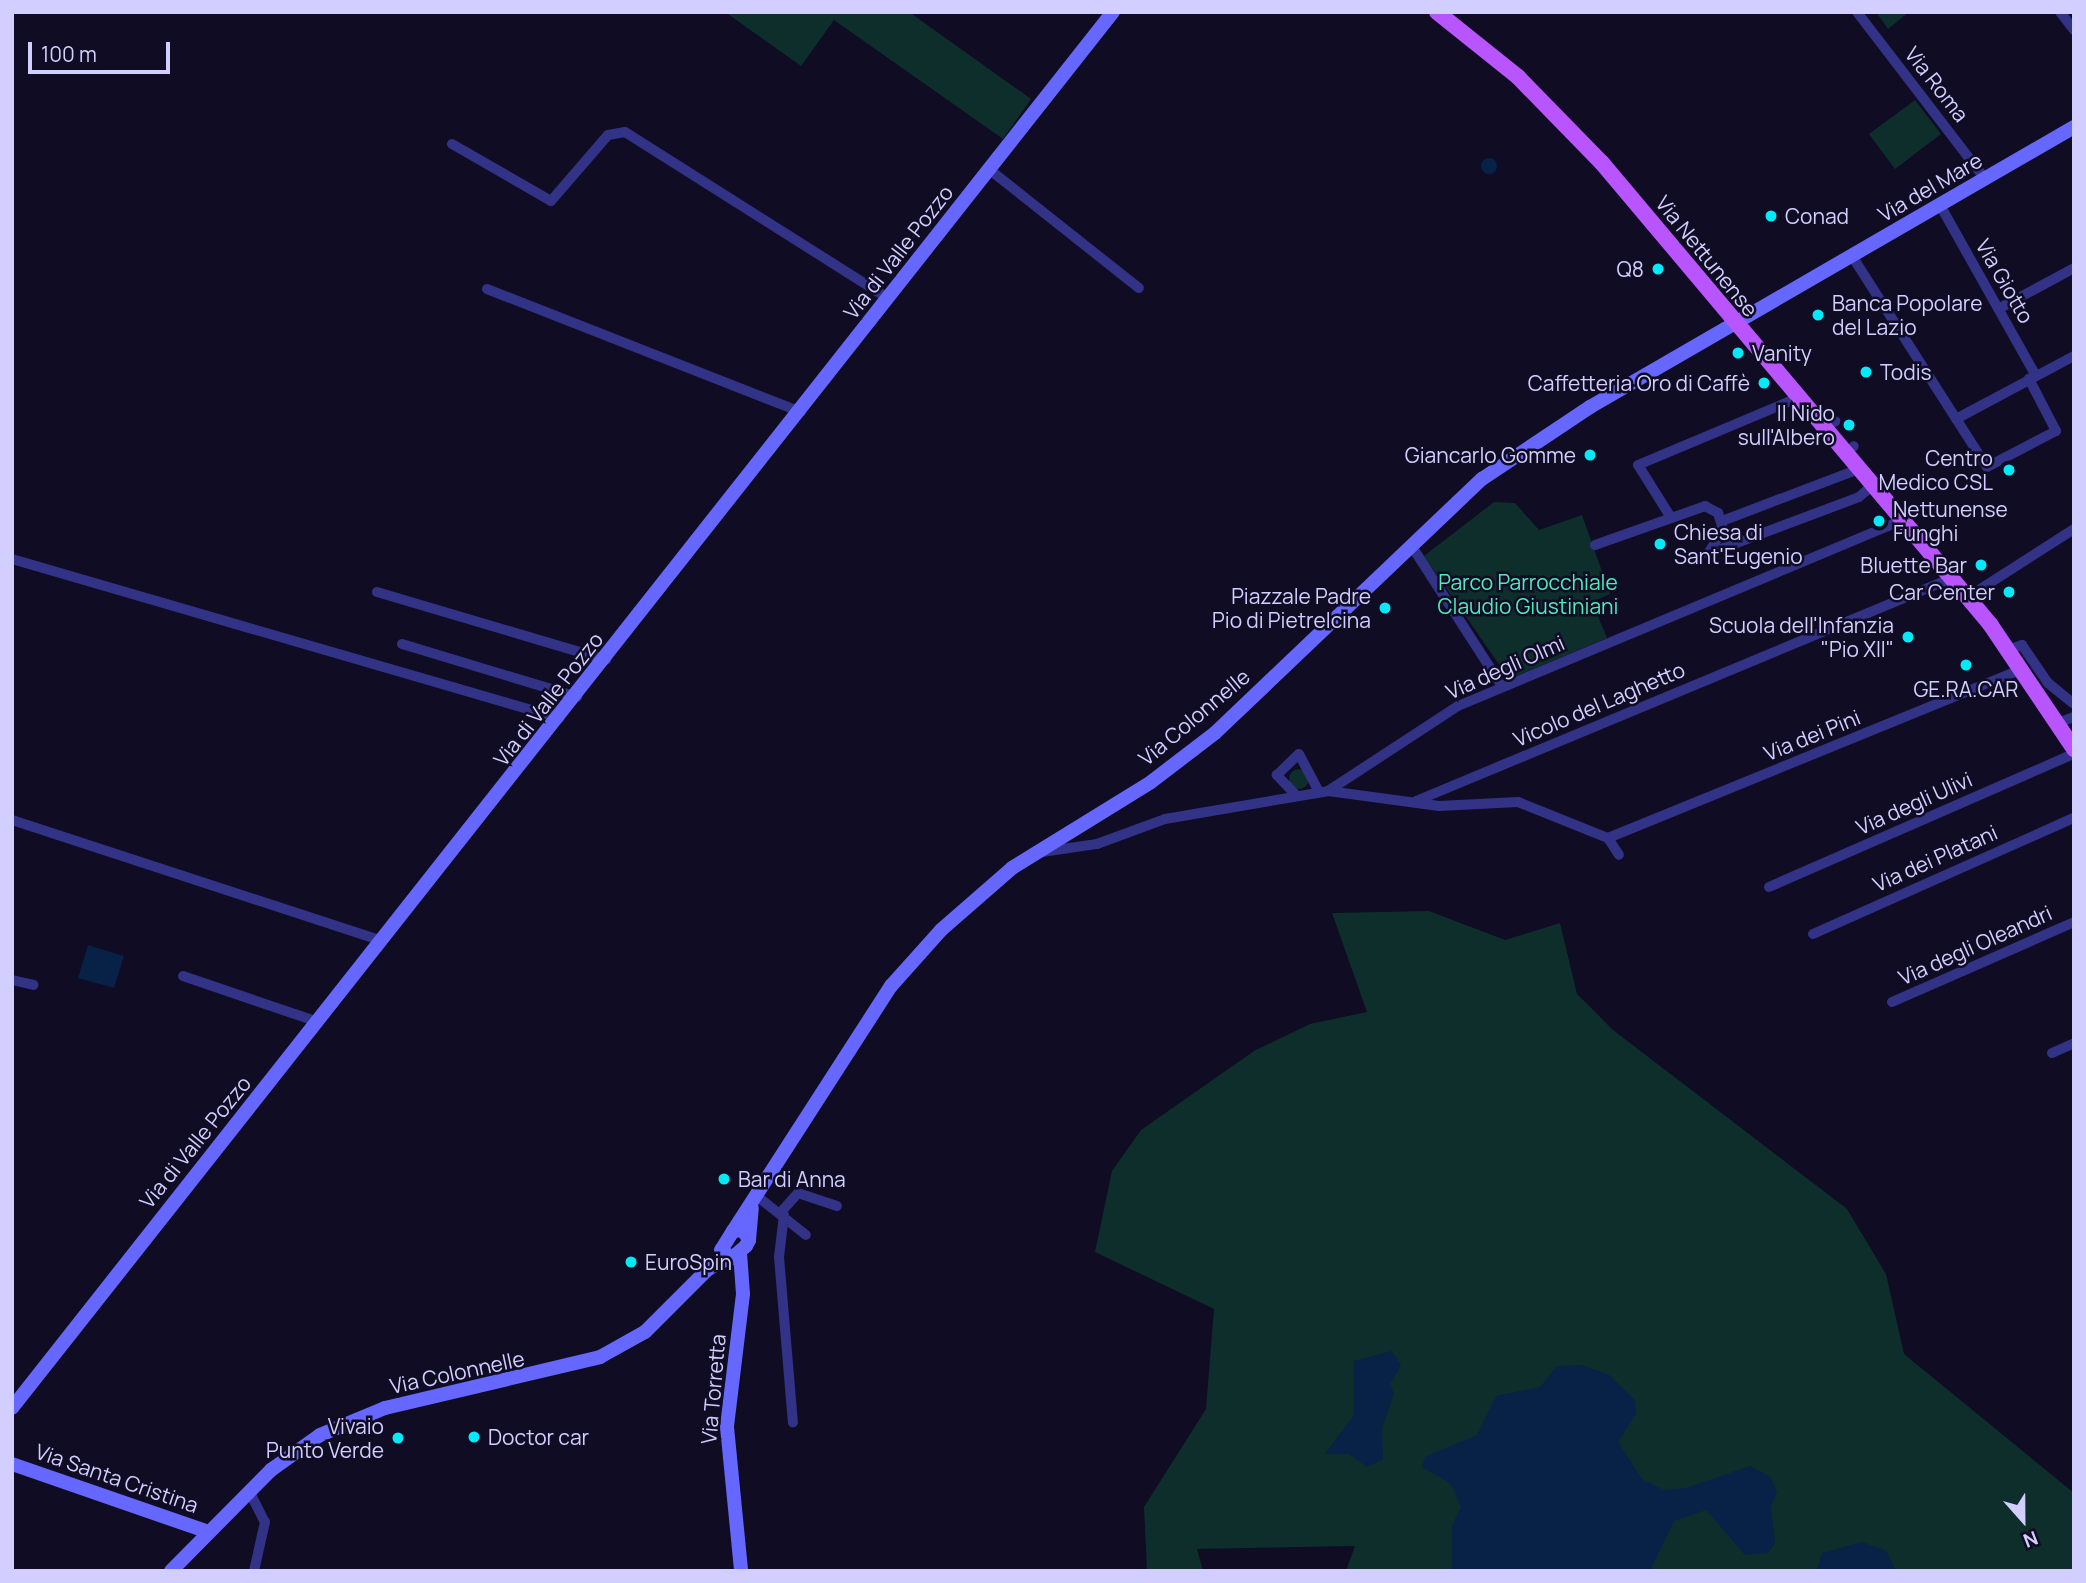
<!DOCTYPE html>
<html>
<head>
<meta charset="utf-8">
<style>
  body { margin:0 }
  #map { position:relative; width:2086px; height:1583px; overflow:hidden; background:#0f0c23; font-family:Manrope,sans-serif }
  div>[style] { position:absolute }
  .green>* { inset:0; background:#0e2e2c }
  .round { border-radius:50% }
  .water>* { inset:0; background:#072147 }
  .street>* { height:10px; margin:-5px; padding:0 5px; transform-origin:5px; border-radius:5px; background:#323287 }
  .secondary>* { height:14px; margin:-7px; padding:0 7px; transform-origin:7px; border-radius:7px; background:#6567ff }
  .primary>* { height:16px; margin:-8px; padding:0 8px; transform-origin:8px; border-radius:8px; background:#b955ff }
  .dots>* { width:19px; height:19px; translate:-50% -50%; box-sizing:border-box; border:4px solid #0f0c23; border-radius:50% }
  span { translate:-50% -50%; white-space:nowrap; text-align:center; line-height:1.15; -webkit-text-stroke:5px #0f0c23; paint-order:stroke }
  .street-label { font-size:21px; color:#d2ceff }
  .poi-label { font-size:21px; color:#d2ceff }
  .left { translate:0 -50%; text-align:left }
  .right { translate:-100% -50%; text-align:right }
  .park-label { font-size:21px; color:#4feabd }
  .frame { position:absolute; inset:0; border:14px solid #d2ceff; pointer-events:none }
  .north { position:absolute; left:1988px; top:1485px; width:70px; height:70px; -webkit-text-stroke:5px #0f0c23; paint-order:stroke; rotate:159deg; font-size:19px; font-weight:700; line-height:28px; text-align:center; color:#d2ceff }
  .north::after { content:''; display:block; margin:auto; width:24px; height:32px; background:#d2ceff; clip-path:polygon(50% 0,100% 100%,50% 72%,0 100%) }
  .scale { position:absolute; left:28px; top:42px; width:142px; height:32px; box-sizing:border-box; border:4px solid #d2ceff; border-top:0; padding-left:9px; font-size:21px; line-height:24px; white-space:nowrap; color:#d2ceff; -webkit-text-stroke:5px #0f0c23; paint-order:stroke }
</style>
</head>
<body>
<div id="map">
  <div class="green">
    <i style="clip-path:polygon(725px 12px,909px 12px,1031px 99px,1003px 139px,834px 20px,801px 66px)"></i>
    <i style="clip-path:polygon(1876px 12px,1909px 12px,1888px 29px)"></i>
    <i style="clip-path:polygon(1915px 100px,1941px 134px,1895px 169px,1869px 134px)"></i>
    <i style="clip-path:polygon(1494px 502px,1515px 503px,1539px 530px,1582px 515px,1610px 594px,1592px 602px,1607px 638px,1509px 679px,1424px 556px)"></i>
    <i class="round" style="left:1289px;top:769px;width:20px;height:20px"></i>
    <i style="clip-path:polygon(1429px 911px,1505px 940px,1560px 923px,1577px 994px,1613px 1030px,1847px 1209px,1886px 1274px,1904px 1354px,2074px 1493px,2074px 1571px,1346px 1571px,1355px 1546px,1197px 1549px,1203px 1571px,1147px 1571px,1144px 1507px,1206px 1409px,1214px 1309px,1095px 1252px,1112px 1171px,1141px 1130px,1254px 1051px,1310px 1024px,1367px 1012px,1332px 913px)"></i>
  </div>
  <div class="water">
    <i class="round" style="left:1481px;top:158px;width:16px;height:16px"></i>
    <i style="clip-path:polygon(88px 945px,124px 956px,114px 988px,78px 978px)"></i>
    <i style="clip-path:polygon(1392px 1351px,1401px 1365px,1390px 1384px,1394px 1394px,1382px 1428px,1383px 1459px,1367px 1467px,1349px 1454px,1325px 1454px,1354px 1415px,1354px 1361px)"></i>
    <i style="clip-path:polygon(1582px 1365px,1609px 1375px,1635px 1400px,1636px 1414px,1618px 1442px,1642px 1479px,1664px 1490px,1686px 1488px,1750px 1466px,1771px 1477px,1777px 1493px,1771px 1506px,1775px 1543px,1768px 1553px,1745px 1555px,1706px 1510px,1674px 1521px,1650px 1571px,1452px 1571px,1452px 1526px,1461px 1507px,1451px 1484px,1422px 1467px,1425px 1457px,1477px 1435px,1496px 1396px,1540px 1387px,1557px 1366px)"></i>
    <i style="clip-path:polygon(1862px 1542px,1886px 1551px,1896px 1571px,1817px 1571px,1822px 1553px)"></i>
  </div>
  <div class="street">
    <i style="left:1857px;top:12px;width:210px;rotate:52.5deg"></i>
    <i style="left:2060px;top:12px;width:23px;rotate:52deg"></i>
    <i style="left:452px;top:144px;width:114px;rotate:29.9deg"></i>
    <i style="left:551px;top:201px;width:87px;rotate:-49.2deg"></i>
    <i style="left:608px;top:135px;width:17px;rotate:-10deg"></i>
    <i style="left:625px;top:132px;width:311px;rotate:32.3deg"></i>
    <i style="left:990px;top:170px;width:190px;rotate:38.4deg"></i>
    <i style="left:1940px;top:205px;width:196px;rotate:60.7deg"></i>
    <i style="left:1852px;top:256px;width:250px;rotate:57.4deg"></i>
    <i style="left:1987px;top:467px;width:78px;rotate:-27.6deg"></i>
    <i style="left:2056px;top:431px;width:59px;rotate:-117.4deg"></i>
    <i style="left:487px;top:289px;width:337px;rotate:21.4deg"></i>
    <i style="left:2000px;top:308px;width:84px;rotate:-28.4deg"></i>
    <i style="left:1956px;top:419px;width:134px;rotate:-28.1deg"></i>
    <i style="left:1832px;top:423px;width:4px;rotate:-27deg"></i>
    <i style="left:1853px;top:447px;width:1px;rotate:-45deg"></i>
    <i style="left:1670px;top:516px;width:60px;rotate:-122.1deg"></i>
    <i style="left:1638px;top:465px;width:173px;rotate:-22.8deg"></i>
    <i style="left:1722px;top:521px;width:147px;rotate:-20.8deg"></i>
    <i style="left:1411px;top:545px;width:168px;rotate:57.2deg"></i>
    <i style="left:1595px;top:545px;width:117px;rotate:-19.5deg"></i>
    <i style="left:1705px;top:506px;width:15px;rotate:28deg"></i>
    <i style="left:1718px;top:513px;width:17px;rotate:73deg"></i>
    <i style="left:1723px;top:529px;width:29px;rotate:121deg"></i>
    <i style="left:1710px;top:553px;width:159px;rotate:-20.6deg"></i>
    <i style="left:1859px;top:497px;width:18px;rotate:-41deg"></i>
    <i style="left:12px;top:559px;width:570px;rotate:16.21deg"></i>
    <i style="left:377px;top:592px;width:239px;rotate:16.5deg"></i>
    <i style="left:1968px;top:597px;width:126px;rotate:-32.7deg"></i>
    <i style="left:402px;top:644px;width:183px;rotate:16.8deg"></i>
    <i style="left:2008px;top:650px;width:15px;rotate:-20deg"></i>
    <i style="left:2022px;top:645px;width:46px;rotate:55.6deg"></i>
    <i style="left:2048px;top:683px;width:32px;rotate:39deg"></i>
    <i style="left:2058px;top:723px;width:17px;rotate:-21deg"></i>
    <i style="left:1328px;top:791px;width:155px;rotate:-33.2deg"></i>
    <i style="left:1458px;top:706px;width:482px;rotate:-22.7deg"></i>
    <i style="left:1296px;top:795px;width:28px;rotate:-134deg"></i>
    <i style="left:1277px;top:775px;width:30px;rotate:-44deg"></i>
    <i style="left:1299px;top:754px;width:43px;rotate:62.2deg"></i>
    <i style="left:1416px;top:801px;width:581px;rotate:-22.59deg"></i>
    <i style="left:12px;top:820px;width:389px;rotate:18.1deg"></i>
    <i style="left:1608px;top:838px;width:20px;rotate:57deg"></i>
    <i style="left:1042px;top:852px;width:56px;rotate:-8.3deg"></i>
    <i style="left:1097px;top:844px;width:72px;rotate:-20.2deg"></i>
    <i style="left:1165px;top:819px;width:165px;rotate:-9.7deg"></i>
    <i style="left:1328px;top:791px;width:112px;rotate:7.7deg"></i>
    <i style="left:1439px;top:806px;width:79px;rotate:-2.9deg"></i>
    <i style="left:1518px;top:802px;width:97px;rotate:21.8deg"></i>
    <i style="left:1608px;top:838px;width:447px;rotate:-22.2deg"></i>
    <i style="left:1769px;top:887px;width:333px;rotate:-23.6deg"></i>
    <i style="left:1813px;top:934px;width:286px;rotate:-24deg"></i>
    <i style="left:183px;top:976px;width:143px;rotate:18.8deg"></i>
    <i style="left:12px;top:980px;width:22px;rotate:13deg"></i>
    <i style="left:1892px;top:1002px;width:199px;rotate:-23.7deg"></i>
    <i style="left:2052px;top:1053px;width:24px;rotate:-24deg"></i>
    <i style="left:758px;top:1197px;width:61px;rotate:38.4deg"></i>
    <i style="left:781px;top:1212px;width:25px;rotate:-48deg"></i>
    <i style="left:798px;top:1193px;width:41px;rotate:18.4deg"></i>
    <i style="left:784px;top:1215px;width:42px;rotate:96.8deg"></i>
    <i style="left:779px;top:1257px;width:166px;rotate:85.2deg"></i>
    <i style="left:249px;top:1491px;width:35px;rotate:63deg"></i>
    <i style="left:265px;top:1522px;width:50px;rotate:102.7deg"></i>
  </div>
  <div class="secondary">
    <i style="left:733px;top:1231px;width:292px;rotate:-57.2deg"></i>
    <i style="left:891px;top:986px;width:75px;rotate:-48.2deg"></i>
    <i style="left:941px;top:930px;width:94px;rotate:-41.1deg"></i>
    <i style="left:1012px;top:868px;width:163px;rotate:-31.7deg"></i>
    <i style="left:1151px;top:782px;width:81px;rotate:-37.4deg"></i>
    <i style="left:1215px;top:733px;width:369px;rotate:-43.6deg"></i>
    <i style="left:1482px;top:479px;width:130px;rotate:-33.7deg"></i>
    <i style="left:1590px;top:407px;width:559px;rotate:-30.05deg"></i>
    <i style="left:749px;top:1240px;width:12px;rotate:-121deg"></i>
    <i style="left:743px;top:1230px;width:10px;rotate:174deg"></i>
    <i style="left:733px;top:1231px;width:22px;rotate:122deg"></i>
    <i style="left:721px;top:1250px;width:14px;rotate:36deg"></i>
    <i style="left:732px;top:1258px;width:18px;rotate:-41deg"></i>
    <i style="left:746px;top:1246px;width:7px;rotate:-63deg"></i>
    <i style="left:749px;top:1240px;width:32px;rotate:-85deg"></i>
    <i style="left:740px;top:1253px;width:41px;rotate:85.8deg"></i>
    <i style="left:743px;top:1294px;width:134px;rotate:96.9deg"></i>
    <i style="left:727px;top:1427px;width:145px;rotate:84.4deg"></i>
    <i style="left:12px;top:1408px;width:1778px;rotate:-51.74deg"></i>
    <i style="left:12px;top:1464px;width:207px;rotate:19.1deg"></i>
    <i style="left:171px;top:1571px;width:142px;rotate:-45.3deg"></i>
    <i style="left:271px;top:1470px;width:60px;rotate:-35.5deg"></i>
    <i style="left:320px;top:1435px;width:70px;rotate:-22.6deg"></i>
    <i style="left:385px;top:1408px;width:221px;rotate:-13.3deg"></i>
    <i style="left:600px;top:1357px;width:51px;rotate:-29.1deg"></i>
    <i style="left:645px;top:1332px;width:89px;rotate:-45deg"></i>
    <i style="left:708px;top:1269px;width:24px;rotate:-28deg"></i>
  </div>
  <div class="primary">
    <i style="left:1437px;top:12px;width:104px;rotate:38.7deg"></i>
    <i style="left:1518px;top:77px;width:120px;rotate:45.7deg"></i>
    <i style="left:1602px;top:163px;width:603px;rotate:49.91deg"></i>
    <i style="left:1990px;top:624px;width:151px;rotate:56.1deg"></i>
  </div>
  <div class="dots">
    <i style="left:1771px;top:216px;background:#00eaf9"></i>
    <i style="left:1658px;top:269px;background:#00eaf9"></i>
    <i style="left:1818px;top:315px;background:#00eaf9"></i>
    <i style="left:1738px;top:353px;background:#00eaf9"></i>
    <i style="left:1866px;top:372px;background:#00eaf9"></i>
    <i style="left:1764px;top:383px;background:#00eaf9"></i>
    <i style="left:1849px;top:425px;background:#00eaf9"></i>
    <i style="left:1590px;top:455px;background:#00eaf9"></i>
    <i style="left:2009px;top:470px;background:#00eaf9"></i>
    <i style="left:1879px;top:521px;background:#00eaf9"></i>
    <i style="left:1660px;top:544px;background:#00eaf9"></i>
    <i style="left:1981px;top:565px;background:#00eaf9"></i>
    <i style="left:2009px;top:592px;background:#00eaf9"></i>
    <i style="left:1385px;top:608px;background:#00eaf9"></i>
    <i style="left:1908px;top:637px;background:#00eaf9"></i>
    <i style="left:1966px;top:665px;background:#00eaf9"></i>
    <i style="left:724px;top:1179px;background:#00eaf9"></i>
    <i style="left:631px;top:1262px;background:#00eaf9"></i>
    <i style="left:474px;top:1437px;background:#00eaf9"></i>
    <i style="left:398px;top:1438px;background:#00eaf9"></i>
  </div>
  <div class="street-label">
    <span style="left:1937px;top:84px;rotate:52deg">Via Roma</span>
    <span style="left:1930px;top:187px;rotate:-30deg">Via del Mare</span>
    <span style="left:898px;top:252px;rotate:-52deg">Via di Valle Pozzo</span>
    <span style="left:1707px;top:256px;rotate:51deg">Via Nettunense</span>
    <span style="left:2005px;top:281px;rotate:60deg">Via Giotto</span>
    <span style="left:1505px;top:667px;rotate:-24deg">Via degli Olmi</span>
    <span style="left:548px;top:699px;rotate:-52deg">Via di Valle Pozzo</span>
    <span style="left:1599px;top:704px;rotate:-23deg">Vicolo del Laghetto</span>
    <span style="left:1194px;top:717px;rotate:-40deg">Via Colonnelle</span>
    <span style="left:1812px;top:735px;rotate:-22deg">Via dei Pini</span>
    <span style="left:1914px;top:803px;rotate:-24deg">Via degli Ulivi</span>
    <span style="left:1935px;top:858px;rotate:-24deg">Via dei Platani</span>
    <span style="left:1975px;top:945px;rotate:-24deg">Via degli Oleandri</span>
    <span style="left:195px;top:1142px;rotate:-51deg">Via di Valle Pozzo</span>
    <span style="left:457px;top:1372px;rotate:-12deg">Via Colonnelle</span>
    <span style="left:713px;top:1389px;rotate:-85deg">Via Torretta</span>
    <span style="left:117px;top:1478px;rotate:19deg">Via Santa Cristina</span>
  </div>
  <div class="poi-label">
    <span class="left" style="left:1785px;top:216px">Conad</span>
    <span class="right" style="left:1644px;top:269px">Q8</span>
    <span class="left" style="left:1832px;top:315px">Banca Popolare<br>del Lazio</span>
    <span class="left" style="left:1752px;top:353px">Vanity</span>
    <span class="left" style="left:1880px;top:372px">Todis</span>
    <span class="right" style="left:1750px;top:383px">Caffetteria Oro di Caffè</span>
    <span class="right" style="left:1835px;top:425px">Il Nido<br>sull'Albero</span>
    <span class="right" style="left:1576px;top:455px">Giancarlo Gomme</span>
    <span class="right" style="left:1993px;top:470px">Centro<br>Medico CSL</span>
    <span class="left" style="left:1893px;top:521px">Nettunense<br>Funghi</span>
    <span class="left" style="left:1674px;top:544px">Chiesa di<br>Sant'Eugenio</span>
    <span class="right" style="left:1967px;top:565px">Bluette Bar</span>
    <span class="right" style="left:1995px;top:592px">Car Center</span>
    <span class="right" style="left:1371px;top:608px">Piazzale Padre<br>Pio di Pietrelcina</span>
    <span class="right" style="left:1894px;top:637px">Scuola dell'Infanzia<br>"Pio XII"</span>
    <span style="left:1966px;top:689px">GE.RA.CAR</span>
    <span class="left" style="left:738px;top:1179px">Bar di Anna</span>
    <span class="left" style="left:645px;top:1262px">EuroSpin</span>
    <span class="right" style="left:384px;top:1438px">Vivaio<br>Punto Verde</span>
    <span class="left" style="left:488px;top:1437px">Doctor car</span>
  </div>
  <div class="park-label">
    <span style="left:1528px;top:594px">Parco Parrocchiale<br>Claudio Giustiniani</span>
  </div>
  <div class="frame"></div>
  <div class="north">N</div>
  <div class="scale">100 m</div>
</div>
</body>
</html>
